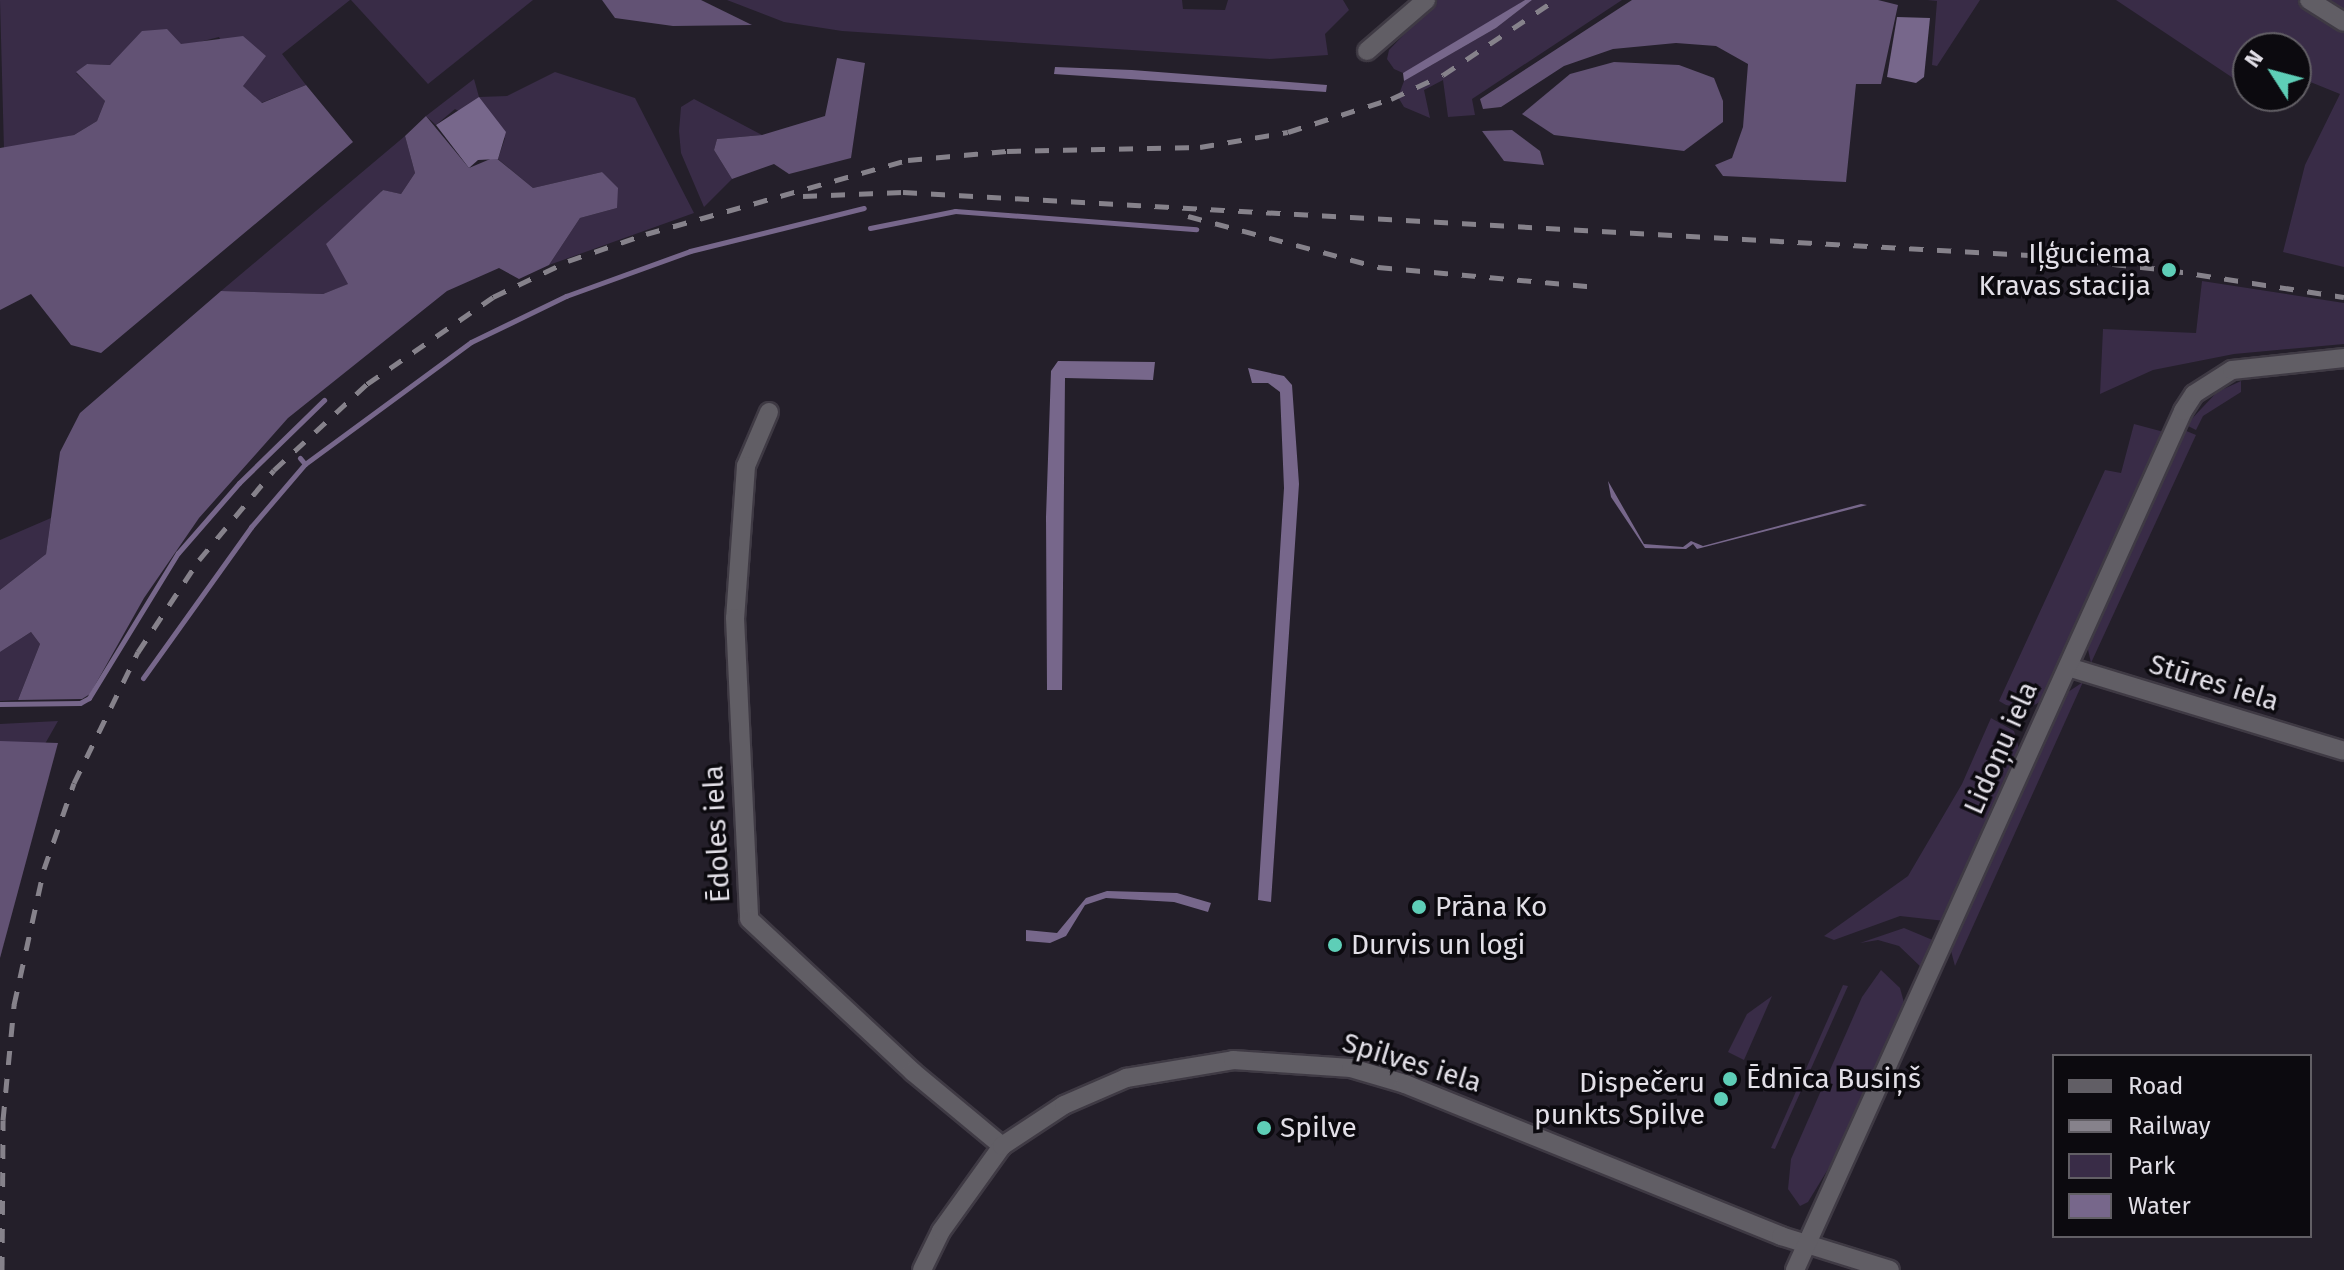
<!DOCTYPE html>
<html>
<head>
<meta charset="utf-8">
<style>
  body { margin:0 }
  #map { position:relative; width:2344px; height:1270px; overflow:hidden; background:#241f2a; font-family:"Fira Sans",sans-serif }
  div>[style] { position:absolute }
  .green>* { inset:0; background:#392c47 }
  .forest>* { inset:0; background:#625274 }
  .water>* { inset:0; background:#77678b }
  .stream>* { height:5px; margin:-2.5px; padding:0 2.5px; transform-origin:2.5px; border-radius:2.5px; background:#77678b }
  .roads { filter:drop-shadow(2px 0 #3f3a44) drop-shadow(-2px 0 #3f3a44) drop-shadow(0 2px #3f3a44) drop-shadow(0 -2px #3f3a44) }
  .minor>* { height:18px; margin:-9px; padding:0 9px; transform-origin:9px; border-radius:9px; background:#615e65 }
  .rail>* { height:5px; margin-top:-2.5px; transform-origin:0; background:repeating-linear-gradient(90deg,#86828b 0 14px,transparent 0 28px) }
  .dots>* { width:22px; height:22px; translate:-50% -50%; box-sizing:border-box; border:4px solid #0c0a0f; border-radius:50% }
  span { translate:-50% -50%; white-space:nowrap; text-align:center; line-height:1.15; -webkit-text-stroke:7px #0c0a0f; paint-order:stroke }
  .poi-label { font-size:28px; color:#e2dfe7 }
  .right { translate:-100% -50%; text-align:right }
  .left { translate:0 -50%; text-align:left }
  .street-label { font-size:28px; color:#e2dfe7 }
  .legend { position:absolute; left:2052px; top:1054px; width:260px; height:184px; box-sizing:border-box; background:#0c0a0f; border:2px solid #625f65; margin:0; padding:10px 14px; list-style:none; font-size:24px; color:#e2dfe7 }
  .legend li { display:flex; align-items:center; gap:16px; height:40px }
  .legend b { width:40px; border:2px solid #625f65 }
  .north { position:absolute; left:2232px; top:32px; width:80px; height:80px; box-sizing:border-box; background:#0c0a0f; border:2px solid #625f65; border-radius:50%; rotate:306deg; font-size:22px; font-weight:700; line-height:32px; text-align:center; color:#e2dfe7 }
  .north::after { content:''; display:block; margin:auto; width:28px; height:36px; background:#5eceb7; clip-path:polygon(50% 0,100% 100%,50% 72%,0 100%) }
</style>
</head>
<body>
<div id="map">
  <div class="green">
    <i style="clip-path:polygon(0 0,350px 0,282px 54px,306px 85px,261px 103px,243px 86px,219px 37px,110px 65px,87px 64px,76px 73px,105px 101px,97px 121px,74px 135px,4px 150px)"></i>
    <i style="clip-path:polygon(351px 0,533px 0,428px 84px)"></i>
    <i style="clip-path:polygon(727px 0,1182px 0,1183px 9px,1225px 10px,1228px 0,1343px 0,1349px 10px,1325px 34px,1328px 55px,1270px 59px,842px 31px,784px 22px)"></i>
    <i style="clip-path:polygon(1437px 0,1525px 0,1418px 68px,1403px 73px,1394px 69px,1387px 59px,1389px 50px)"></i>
    <i style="clip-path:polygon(1532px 0,1622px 0,1472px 99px,1475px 115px,1448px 117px,1443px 80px,1424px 90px,1430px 118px,1404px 107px,1398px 97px,1404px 81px,1496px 28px)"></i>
    <i style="clip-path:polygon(1927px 0,1980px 0,1937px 66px,1932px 65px,1937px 1px)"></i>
    <i style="clip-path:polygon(2116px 0,2344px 0,2344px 267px,2283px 252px,2305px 165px,2340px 94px,2303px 79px,2296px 88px,2296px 48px,2248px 48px,2248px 88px)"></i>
    <i style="clip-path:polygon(555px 72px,635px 98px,694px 213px,549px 265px,580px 218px,617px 208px,602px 172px,533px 188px,498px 159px,505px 138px,455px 109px,436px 125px,426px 116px,474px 79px,479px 97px,507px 96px)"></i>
    <i style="clip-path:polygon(694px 99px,762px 135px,717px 139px,714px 150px,732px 179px,704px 207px,681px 153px,679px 131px,681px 107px)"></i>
    <i style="clip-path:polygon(405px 136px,415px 173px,401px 194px,382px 190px,349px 284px,323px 294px,221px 291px)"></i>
    <i style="clip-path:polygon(2202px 281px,2344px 303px,2344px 344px,2234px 354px,2153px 370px,2100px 394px,2103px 329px,2196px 333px)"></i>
    <i style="clip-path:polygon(2241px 381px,2241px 392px,2203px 416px,2196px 430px,2186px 425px,2217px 392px)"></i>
    <i style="clip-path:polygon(2134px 424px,2164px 432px,2042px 701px,2027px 709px,2006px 705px,1999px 701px,2105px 470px,2121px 473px)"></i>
    <i style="clip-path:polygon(2184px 430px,2196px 435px,2091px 663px,2087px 645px)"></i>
    <i style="clip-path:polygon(51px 518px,46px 554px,0 590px,0 540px)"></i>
    <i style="clip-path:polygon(31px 632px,40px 644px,18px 700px,0 701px,0 652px)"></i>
    <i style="clip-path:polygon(2083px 682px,1955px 966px,1951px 951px,2065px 694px)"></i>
    <i style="clip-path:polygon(1991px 718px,2014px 731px,2020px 752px,1945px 921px,1900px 916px,1834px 940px,1824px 936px,1908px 876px,1962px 784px)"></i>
    <i style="clip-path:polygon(58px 721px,29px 772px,0 845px,0 724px)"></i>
    <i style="clip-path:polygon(1904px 928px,1935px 941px,1923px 969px,1899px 946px,1878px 940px,1860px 943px)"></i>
    <i style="clip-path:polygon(1881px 970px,1900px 988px,1905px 1006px,1847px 1138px,1808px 1202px,1800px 1206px,1788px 1189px,1791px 1159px,1862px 997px)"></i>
    <i style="clip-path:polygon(1843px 985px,1848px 986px,1775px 1149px,1771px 1148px)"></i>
    <i style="clip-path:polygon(1772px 996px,1744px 1060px,1728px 1052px,1747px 1014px)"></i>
  </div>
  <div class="forest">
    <i style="clip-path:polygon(602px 0,701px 0,752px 25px,673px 26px,615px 18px)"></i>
    <i style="clip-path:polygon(1632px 0,1878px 0,1898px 5px,1881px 84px,1856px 84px,1846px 182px,1723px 176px,1715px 165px,1732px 158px,1743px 127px,1748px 64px,1716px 46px,1676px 43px,1613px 49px,1564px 66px,1501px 107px,1483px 109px,1480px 99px)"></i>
    <i style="clip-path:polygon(167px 29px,181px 44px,243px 36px,266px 56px,243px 86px,262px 103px,306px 85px,353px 142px,101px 353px,71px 345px,31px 294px,0 310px,0 148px,74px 135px,97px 121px,105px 101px,76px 72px,87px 64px,110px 65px,142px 31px)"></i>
    <i style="clip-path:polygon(837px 58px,865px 63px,851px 158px,789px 174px,774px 164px,732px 179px,714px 150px,717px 139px,762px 135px,825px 116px)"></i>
    <i style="clip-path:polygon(1614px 62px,1679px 65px,1714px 78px,1723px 101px,1723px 122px,1684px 151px,1554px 135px,1522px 114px,1570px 74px)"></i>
    <i style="clip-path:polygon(426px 116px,469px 168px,495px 157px,533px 188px,602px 172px,618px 188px,617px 208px,580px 218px,549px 265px,519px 279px,499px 268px,447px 291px,288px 418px,199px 518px,144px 598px,90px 694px,82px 699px,18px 700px,40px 644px,31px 632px,0 652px,0 590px,46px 554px,60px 452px,80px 413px,221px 291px,323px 294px,348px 284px,326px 244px,383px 190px,401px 194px,415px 173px,405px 136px)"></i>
    <i style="clip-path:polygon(1512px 130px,1540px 151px,1544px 165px,1504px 161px,1482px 131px)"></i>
    <i style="clip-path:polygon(0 741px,58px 743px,0 958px)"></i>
  </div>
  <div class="water">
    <i style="clip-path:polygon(1525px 0,1532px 0,1496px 28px,1404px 81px,1403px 73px)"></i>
    <i style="clip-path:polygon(1897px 17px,1930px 18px,1924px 77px,1916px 83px,1887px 77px)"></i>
    <i style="clip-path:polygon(1055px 67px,1132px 70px,1327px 85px,1326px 92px,1054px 74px)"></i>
    <i style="clip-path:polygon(479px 97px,506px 132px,498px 159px,478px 160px,469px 168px,436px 125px)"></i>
    <i style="clip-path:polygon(1058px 361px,1155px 362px,1153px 380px,1065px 378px,1062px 690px,1047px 690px,1046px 517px,1051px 371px)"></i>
    <i style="clip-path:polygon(1248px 368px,1284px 376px,1292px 385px,1299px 484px,1271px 902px,1258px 900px,1284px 488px,1280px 392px,1268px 383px,1252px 383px)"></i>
    <i style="clip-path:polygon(1608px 481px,1644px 544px,1683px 547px,1691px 541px,1703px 546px,1861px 504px,1867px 505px,1697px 549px,1693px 544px,1686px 549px,1645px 548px,1611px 497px)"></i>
    <i style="clip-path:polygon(1107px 891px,1177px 893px,1211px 903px,1208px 912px,1174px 902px,1106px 898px,1085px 905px,1066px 936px,1050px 943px,1026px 941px,1026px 930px,1057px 933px,1086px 898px)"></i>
  </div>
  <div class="stream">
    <i style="left:870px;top:228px;width:87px;rotate:-11.3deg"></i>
    <i style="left:955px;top:211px;width:242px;rotate:4.3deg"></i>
    <i style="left:305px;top:464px;width:206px;rotate:-36.3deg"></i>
    <i style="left:471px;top:342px;width:106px;rotate:-25.8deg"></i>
    <i style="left:566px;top:296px;width:132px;rotate:-19.9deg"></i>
    <i style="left:690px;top:251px;width:179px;rotate:-13.9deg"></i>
    <i style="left:143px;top:678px;width:186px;rotate:-54.4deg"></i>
    <i style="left:251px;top:527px;width:83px;rotate:-49.4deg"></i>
    <i style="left:305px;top:464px;width:8px;rotate:-130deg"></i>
    <i style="left:0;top:704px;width:80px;rotate:-0.7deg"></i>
    <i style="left:80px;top:703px;width:10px;rotate:-29deg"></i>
    <i style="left:89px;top:698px;width:170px;rotate:-58.5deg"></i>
    <i style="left:178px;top:553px;width:93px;rotate:-48.9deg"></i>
    <i style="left:239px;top:483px;width:119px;rotate:-44.3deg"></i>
  </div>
  <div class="roads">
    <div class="minor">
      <i style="left:2309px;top:0;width:41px;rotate:32.2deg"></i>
      <i style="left:1367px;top:51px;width:78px;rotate:-40.8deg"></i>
      <i style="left:769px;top:412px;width:59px;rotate:113.1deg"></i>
      <i style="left:746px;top:466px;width:152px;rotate:94.1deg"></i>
      <i style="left:735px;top:618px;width:301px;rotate:87.3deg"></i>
      <i style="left:749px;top:919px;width:224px;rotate:43deg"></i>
      <i style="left:913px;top:1072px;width:116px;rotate:39.7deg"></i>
      <i style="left:2068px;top:667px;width:288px;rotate:16.9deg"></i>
      <i style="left:922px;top:1270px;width:43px;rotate:-64deg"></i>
      <i style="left:941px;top:1231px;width:105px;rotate:-54.3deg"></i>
      <i style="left:1002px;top:1146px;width:74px;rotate:-33.5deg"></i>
      <i style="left:1064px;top:1105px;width:68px;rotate:-23.5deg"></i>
      <i style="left:1126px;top:1078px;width:109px;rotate:-9.5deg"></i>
      <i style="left:1233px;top:1060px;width:118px;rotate:3.9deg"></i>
      <i style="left:1351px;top:1068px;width:56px;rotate:16.5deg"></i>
      <i style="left:1405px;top:1084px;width:406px;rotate:22deg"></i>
      <i style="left:1781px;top:1236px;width:114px;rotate:17.3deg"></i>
      <i style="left:1795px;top:1270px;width:943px;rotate:-65.69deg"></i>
      <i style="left:2183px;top:411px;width:20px;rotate:-57deg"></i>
      <i style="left:2194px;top:394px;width:45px;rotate:-32.3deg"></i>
      <i style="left:2232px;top:370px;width:113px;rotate:-6.1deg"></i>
    </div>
  </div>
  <div class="rail">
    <i style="left:803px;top:196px;width:100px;rotate:-2.3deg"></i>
    <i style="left:903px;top:192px;width:1128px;rotate:3.2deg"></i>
    <i style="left:2029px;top:255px;width:141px;rotate:6.1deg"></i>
    <i style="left:2169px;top:270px;width:177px;rotate:8.8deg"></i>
    <i style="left:1188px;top:216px;width:197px;rotate:15deg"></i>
    <i style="left:1378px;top:267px;width:220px;rotate:5.2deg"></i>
    <i style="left:2px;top:1270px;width:150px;rotate:-89.6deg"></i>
    <i style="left:3px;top:1120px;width:116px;rotate:-84.5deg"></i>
    <i style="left:14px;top:1005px;width:139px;rotate:-77.6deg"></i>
    <i style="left:44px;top:869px;width:91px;rotate:-70.8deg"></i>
    <i style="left:74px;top:783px;width:146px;rotate:-64deg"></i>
    <i style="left:138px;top:652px;width:110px;rotate:-56.5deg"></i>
    <i style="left:199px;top:560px;width:117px;rotate:-50.2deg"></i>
    <i style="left:274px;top:470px;width:127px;rotate:-42.8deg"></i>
    <i style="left:367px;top:384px;width:153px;rotate:-34.6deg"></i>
    <i style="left:493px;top:297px;width:83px;rotate:-25.6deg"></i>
    <i style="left:568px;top:261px;width:83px;rotate:-19.1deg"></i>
    <i style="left:646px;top:234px;width:272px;rotate:-15.8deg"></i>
    <i style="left:908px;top:160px;width:99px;rotate:-5.2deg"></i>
    <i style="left:1007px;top:151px;width:193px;rotate:-1.2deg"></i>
    <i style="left:1200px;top:147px;width:89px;rotate:-9.7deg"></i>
    <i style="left:1288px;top:132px;width:108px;rotate:-17.8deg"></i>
    <i style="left:1391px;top:99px;width:57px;rotate:-24.8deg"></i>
    <i style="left:1443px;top:75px;width:135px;rotate:-33.8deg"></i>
  </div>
  <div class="dots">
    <i style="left:2169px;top:270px;background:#5eceb7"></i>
    <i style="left:1419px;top:907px;background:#5eceb7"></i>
    <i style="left:1335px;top:945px;background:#5eceb7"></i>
    <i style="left:1730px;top:1079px;background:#5eceb7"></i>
    <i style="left:1721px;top:1099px;background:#5eceb7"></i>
    <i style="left:1264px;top:1128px;background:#5eceb7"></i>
  </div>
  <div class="poi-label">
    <span class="right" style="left:2151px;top:270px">Iļģuciema<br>Kravas stacija</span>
    <span class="left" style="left:1435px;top:907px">Prāna Ko</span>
    <span class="left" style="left:1351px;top:945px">Durvis un logi</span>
    <span class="left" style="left:1746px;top:1079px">Ēdnīca Busiņš</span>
    <span class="right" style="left:1705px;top:1099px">Dispečeru<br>punkts Spilve</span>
    <span class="left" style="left:1280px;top:1128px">Spilve</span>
  </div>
  <div class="street-label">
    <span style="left:2214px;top:683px;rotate:17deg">Stūres iela</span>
    <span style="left:2001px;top:748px;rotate:-66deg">Lidoņu iela</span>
    <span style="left:717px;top:834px;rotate:-93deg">Ēdoles iela</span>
    <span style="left:1412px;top:1063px;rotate:17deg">Spilves iela</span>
  </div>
  <ul class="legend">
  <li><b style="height:10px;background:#615e65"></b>Road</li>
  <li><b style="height:10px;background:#86828b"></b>Railway</li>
  <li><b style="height:22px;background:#392c47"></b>Park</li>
  <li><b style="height:22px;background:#77678b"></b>Water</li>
  </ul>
  <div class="north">N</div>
</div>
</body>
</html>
